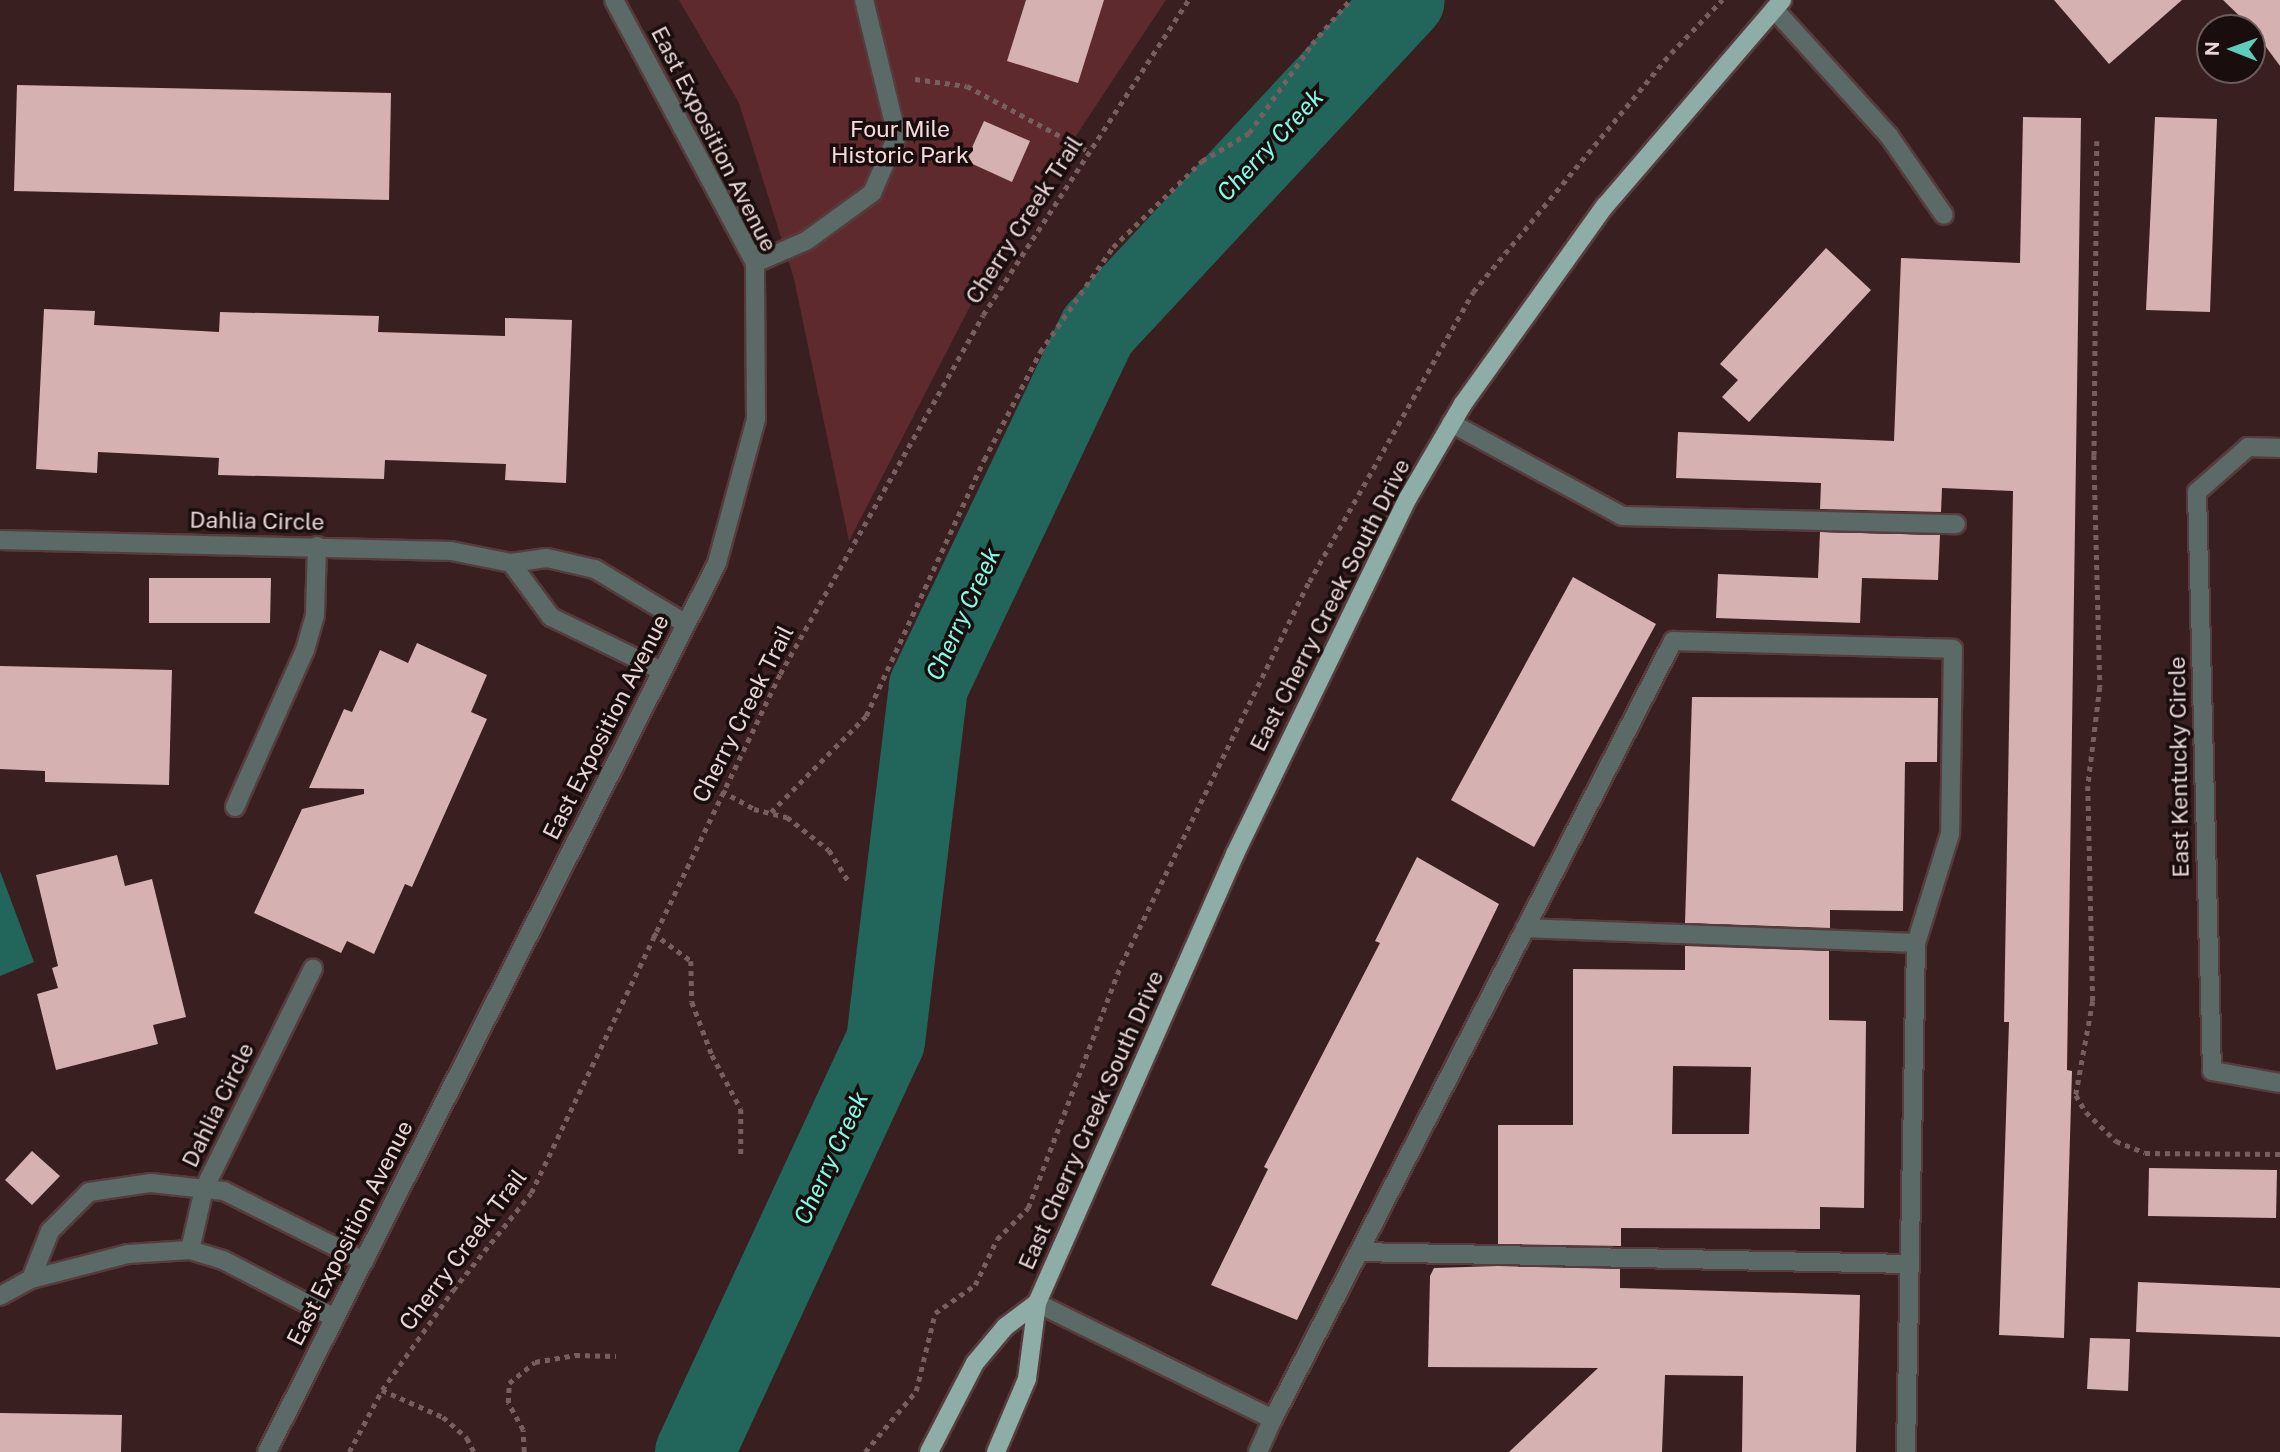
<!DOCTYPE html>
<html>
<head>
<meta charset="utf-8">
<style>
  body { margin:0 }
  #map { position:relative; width:2280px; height:1452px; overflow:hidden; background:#3a1f20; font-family:"Public Sans",sans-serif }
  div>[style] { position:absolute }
  .green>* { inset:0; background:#5e2a2e }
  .water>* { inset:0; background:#22655a }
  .river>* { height:79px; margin:-39.5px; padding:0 39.5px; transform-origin:39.5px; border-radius:39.5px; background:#22655a }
  .building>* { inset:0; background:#d5b1b1 }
  .path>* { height:4.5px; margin-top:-2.25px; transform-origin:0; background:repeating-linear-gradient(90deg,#775f60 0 5px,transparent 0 10px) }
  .roads { filter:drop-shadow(2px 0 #563c3d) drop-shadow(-2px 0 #563c3d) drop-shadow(0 2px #563c3d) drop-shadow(0 -2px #563c3d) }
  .minor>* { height:18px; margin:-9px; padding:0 9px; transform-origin:9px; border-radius:9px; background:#5b6a67 }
  .major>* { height:18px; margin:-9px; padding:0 9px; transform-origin:9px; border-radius:9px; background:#8dada6 }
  span { translate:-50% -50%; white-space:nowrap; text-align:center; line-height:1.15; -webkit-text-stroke:7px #190d0d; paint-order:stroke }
  .park-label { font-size:23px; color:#f6dbdb }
  .street-label { font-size:23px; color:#e9d6d6 }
  .water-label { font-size:24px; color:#82fde7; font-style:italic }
  .north { position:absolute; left:2196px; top:14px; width:70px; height:70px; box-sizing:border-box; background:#190d0d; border:2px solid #6c5d5d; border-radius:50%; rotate:271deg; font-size:19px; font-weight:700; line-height:28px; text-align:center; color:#e9d6d6 }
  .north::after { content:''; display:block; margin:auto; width:24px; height:32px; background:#5cceba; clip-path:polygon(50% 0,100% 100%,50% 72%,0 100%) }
</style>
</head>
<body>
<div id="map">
  <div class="green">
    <i style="clip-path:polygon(679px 0,1166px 0,995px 258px,849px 541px,794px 279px,739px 103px)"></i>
  </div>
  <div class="water">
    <i style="clip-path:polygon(0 871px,34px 962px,0 976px)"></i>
  </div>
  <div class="river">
    <i style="left:694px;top:1452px;width:453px;rotate:-65.1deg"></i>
    <i style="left:885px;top:1041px;width:358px;rotate:-83.1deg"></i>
    <i style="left:928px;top:686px;width:394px;rotate:-64.6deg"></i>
    <i style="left:1097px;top:330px;width:451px;rotate:-47deg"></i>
  </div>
  <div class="building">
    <i style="clip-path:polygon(1026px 0,1104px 0,1078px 83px,1007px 61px)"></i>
    <i style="clip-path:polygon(2054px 0,2182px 0,2109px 64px)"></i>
    <i style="clip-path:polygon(2223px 0,2280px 0,2280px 66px,2252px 28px)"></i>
    <i style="clip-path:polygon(17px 85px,391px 93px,389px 200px,14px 191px)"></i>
    <i style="clip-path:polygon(2023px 117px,2081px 118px,2067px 1070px,2072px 1071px,2064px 1338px,1999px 1335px,2009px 1022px,2004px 1022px,2013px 491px,1942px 488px,1941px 512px,1820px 509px,1821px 483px,1676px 478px,1678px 432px,1894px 441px,1901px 258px,2020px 263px)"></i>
    <i style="clip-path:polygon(2155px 117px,2217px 119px,2210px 312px,2146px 310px)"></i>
    <i style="clip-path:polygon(984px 121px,1030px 141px,1012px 182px,966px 161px)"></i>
    <i style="clip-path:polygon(1826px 248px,1871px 290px,1749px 422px,1722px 397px,1738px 380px,1720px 364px)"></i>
    <i style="clip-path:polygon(44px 309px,95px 311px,94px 325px,219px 332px,220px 312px,379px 316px,378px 332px,505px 336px,505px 318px,572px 320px,566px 483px,505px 480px,506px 464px,385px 460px,384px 479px,218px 475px,219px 458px,98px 452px,97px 473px,36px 469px)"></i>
    <i style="clip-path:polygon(1820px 532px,1940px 535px,1938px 580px,1862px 578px,1860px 623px,1716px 618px,1718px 574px,1818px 578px)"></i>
    <i style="clip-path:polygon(1573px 577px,1656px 624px,1534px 847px,1451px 800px)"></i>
    <i style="clip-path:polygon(149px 578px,271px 578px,270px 623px,149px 623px)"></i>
    <i style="clip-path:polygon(417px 643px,487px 675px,471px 712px,487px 719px,412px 887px,405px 884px,374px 954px,347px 941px,341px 953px,254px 913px,302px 809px,364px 794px,364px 789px,309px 788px,344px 709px,352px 712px,380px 650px,408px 663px)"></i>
    <i style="clip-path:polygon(0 666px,172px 670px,169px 785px,45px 782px,45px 771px,0 769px)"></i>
    <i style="clip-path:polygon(1692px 697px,1938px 698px,1937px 762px,1905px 762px,1903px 911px,1830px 910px,1830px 928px,1685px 923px)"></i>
    <i style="clip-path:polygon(117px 855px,125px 886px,152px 879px,186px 1017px,153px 1025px,158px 1044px,56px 1070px,37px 994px,58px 988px,52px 968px,58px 966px,36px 875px)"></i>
    <i style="clip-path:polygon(1417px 857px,1499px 904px,1297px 1320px,1211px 1285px,1268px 1169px,1264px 1167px,1380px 943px,1375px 941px)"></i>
    <i style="clip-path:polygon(evenodd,1685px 946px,1829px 951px,1829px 1020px,1866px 1021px,1864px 1208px,1820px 1207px,1820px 1229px,1621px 1228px,1621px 1246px,1498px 1244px,1498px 1125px,1573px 1125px,1573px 969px,1685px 970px,1685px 946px,1673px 1066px,1751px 1067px,1749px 1134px,1672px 1134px,1673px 1066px)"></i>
    <i style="clip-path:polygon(32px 1151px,60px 1176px,32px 1205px,5px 1180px)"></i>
    <i style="clip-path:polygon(2149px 1168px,2277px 1170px,2276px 1218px,2148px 1216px)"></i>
    <i style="clip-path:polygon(1498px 1266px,1620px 1269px,1620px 1288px,1860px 1295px,1856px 1452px,1742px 1452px,1743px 1376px,1665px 1375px,1662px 1452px,1509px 1452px,1598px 1368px,1428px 1367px,1430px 1276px,1434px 1268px)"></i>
    <i style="clip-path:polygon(2138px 1282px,2280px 1288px,2280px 1337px,2136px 1332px)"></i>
    <i style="clip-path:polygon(2090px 1338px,2130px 1339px,2128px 1391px,2087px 1389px)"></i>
    <i style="clip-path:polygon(0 1413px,122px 1415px,121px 1452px,0 1452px)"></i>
  </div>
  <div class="path">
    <i style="left:915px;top:79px;width:52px;rotate:7.7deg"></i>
    <i style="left:967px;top:86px;width:140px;rotate:28.2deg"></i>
    <i style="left:2097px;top:141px;width:314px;rotate:90.5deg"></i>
    <i style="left:2094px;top:455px;width:232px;rotate:88.5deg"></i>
    <i style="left:2100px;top:687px;width:100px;rotate:96.9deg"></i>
    <i style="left:2088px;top:786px;width:215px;rotate:88.7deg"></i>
    <i style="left:2093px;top:1001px;width:96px;rotate:100.3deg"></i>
    <i style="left:2076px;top:1095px;width:20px;rotate:60deg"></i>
    <i style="left:2086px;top:1112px;width:42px;rotate:44deg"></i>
    <i style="left:2116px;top:1141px;width:31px;rotate:22deg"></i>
    <i style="left:2145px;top:1153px;width:135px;rotate:0.4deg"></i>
    <i style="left:722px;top:791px;width:37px;rotate:29deg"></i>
    <i style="left:754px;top:809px;width:34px;rotate:14deg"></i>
    <i style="left:787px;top:817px;width:53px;rotate:38.2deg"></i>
    <i style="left:829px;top:850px;width:36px;rotate:58deg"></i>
    <i style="left:771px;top:812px;width:135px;rotate:-45.3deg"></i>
    <i style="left:866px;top:716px;width:282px;rotate:-65.3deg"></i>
    <i style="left:984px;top:460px;width:122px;rotate:-62.6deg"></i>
    <i style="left:1040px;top:352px;width:128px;rotate:-55.2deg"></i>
    <i style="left:1113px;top:247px;width:124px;rotate:-44deg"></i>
    <i style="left:1202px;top:161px;width:55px;rotate:-30.8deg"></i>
    <i style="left:1249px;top:133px;width:109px;rotate:-54.7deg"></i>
    <i style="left:1312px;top:44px;width:58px;rotate:-49.2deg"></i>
    <i style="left:653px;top:933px;width:47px;rotate:36.4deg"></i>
    <i style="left:691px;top:961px;width:41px;rotate:88.6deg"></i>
    <i style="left:692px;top:1002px;width:57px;rotate:69.3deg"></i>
    <i style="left:712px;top:1055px;width:61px;rotate:61.8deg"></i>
    <i style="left:741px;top:1109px;width:46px;rotate:90deg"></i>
    <i style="left:382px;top:1390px;width:67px;rotate:23.9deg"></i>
    <i style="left:443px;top:1417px;width:32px;rotate:41deg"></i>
    <i style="left:467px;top:1438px;width:16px;rotate:63deg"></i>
    <i style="left:349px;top:1452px;width:70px;rotate:-62deg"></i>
    <i style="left:382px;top:1390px;width:123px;rotate:-54.6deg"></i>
    <i style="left:453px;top:1290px;width:124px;rotate:-51.2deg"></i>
    <i style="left:531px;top:1193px;width:576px;rotate:-64.37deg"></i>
    <i style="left:780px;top:674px;width:412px;rotate:-60.5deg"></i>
    <i style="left:983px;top:315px;width:376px;rotate:-56.9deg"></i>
    <i style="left:524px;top:1452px;width:22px;rotate:-93deg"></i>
    <i style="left:523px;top:1430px;width:31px;rotate:-119deg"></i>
    <i style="left:508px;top:1403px;width:20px;rotate:-87deg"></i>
    <i style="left:509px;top:1383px;width:33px;rotate:-39deg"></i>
    <i style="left:535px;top:1362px;width:41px;rotate:-9.9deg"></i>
    <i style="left:575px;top:1355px;width:41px;rotate:1.4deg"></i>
    <i style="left:865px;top:1452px;width:80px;rotate:-50.1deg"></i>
    <i style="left:916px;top:1391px;width:80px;rotate:-76.3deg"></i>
    <i style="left:935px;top:1313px;width:49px;rotate:-35deg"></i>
    <i style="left:975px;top:1285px;width:51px;rotate:-64.4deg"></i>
    <i style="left:997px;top:1239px;width:44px;rotate:-45deg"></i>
    <i style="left:1028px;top:1208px;width:260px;rotate:-69.1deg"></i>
    <i style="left:1121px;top:965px;width:427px;rotate:-63.9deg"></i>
    <i style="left:1309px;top:582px;width:333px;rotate:-60.5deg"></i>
    <i style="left:1473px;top:292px;width:310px;rotate:-50.4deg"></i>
    <i style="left:1671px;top:53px;width:74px;rotate:-46.1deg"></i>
  </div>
  <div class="roads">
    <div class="minor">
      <i style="left:1774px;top:9px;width:171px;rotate:47.8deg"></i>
      <i style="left:1889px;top:136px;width:96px;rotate:55.2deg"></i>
      <i style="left:755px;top:263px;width:56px;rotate:-23.3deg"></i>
      <i style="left:806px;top:241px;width:82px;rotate:-36deg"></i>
      <i style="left:872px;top:193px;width:62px;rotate:-66.3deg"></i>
      <i style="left:897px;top:136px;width:140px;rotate:-103.6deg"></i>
      <i style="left:1451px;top:423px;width:195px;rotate:28.5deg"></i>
      <i style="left:1622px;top:516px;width:334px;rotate:1.4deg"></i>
      <i style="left:2280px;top:448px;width:32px;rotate:-178deg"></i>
      <i style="left:2248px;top:447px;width:68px;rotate:138.6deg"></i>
      <i style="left:2197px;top:492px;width:579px;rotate:88.52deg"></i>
      <i style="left:2212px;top:1071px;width:69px;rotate:10deg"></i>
      <i style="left:0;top:540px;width:451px;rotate:1.4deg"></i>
      <i style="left:451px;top:551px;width:61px;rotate:11.3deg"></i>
      <i style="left:511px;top:563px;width:36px;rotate:-8deg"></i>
      <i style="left:547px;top:558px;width:49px;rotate:12.9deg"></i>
      <i style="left:595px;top:569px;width:106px;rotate:31.1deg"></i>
      <i style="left:511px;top:563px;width:67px;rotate:53.5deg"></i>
      <i style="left:551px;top:617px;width:123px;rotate:25.9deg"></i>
      <i style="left:235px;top:807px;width:172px;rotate:-66deg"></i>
      <i style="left:305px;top:650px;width:37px;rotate:-74deg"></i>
      <i style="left:315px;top:614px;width:68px;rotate:-88.3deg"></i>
      <i style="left:1525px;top:928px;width:391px;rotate:2.2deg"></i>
      <i style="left:1916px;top:943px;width:509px;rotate:91.13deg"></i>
      <i style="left:190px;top:1250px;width:63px;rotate:-77.1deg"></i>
      <i style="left:204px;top:1189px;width:246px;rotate:-63.7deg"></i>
      <i style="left:1359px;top:1252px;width:551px;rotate:1.25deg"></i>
      <i style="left:31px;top:1279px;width:52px;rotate:-68.4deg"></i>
      <i style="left:50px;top:1231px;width:55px;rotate:-45deg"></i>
      <i style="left:89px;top:1192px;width:63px;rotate:-8.3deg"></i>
      <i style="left:151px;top:1183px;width:73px;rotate:6.3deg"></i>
      <i style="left:224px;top:1191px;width:157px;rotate:26.6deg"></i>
      <i style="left:0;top:1296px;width:35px;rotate:-29deg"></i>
      <i style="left:31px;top:1279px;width:100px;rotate:-14.5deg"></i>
      <i style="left:128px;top:1254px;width:62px;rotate:-3.7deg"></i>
      <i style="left:190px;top:1250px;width:34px;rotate:17deg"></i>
      <i style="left:223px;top:1260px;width:126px;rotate:27.4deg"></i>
      <i style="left:1037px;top:1303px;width:263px;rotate:26.2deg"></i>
      <i style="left:1273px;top:1419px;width:875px;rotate:-62.79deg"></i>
      <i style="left:1673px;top:641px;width:280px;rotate:1.6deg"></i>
      <i style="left:1953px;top:649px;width:185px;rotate:90.9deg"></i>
      <i style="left:1950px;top:834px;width:114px;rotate:107.3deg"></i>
      <i style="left:267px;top:1452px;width:996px;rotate:-63.15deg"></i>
      <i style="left:717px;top:563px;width:149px;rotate:-74.8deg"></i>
      <i style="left:756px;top:419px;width:156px;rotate:-90.4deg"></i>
      <i style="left:755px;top:263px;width:298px;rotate:-118.2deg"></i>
      <i style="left:1258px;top:1452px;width:36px;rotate:-66deg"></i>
    </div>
    <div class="major">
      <i style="left:929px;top:1452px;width:100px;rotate:-62.7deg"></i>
      <i style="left:975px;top:1363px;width:47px;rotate:-50.2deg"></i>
      <i style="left:1005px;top:1327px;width:40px;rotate:-37deg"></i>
      <i style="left:996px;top:1452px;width:79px;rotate:-67deg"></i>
      <i style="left:1027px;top:1379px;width:77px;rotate:-82.5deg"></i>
      <i style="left:1037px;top:1303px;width:491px;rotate:-66.2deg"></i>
      <i style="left:1235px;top:854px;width:396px;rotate:-64.1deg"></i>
      <i style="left:1408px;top:498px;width:109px;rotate:-59.7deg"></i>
      <i style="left:1463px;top:404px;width:244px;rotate:-54.4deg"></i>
      <i style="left:1605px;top:206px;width:272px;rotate:-49.3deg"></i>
    </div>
  </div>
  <div class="park-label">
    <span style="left:900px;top:142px">Four Mile<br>Historic Park</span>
  </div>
  <div class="street-label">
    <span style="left:714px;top:139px;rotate:63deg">East Exposition Avenue</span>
    <span style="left:1024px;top:220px;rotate:-57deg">Cherry Creek Trail</span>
    <span style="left:257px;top:521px;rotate:1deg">Dahlia Circle</span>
    <span style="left:1330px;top:605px;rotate:-63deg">East Cherry Creek South Drive</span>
    <span style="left:743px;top:714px;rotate:-63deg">Cherry Creek Trail</span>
    <span style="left:606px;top:727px;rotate:-63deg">East Exposition Avenue</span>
    <span style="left:2179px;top:767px;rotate:-91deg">East Kentucky Circle</span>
    <span style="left:218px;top:1105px;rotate:-64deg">Dahlia Circle</span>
    <span style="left:1091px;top:1120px;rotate:-66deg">East Cherry Creek South Drive</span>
    <span style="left:350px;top:1233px;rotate:-63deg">East Exposition Avenue</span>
    <span style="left:463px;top:1250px;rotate:-53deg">Cherry Creek Trail</span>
  </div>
  <div class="water-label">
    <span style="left:1270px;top:145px;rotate:-47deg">Cherry Creek</span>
    <span style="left:963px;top:614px;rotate:-65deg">Cherry Creek</span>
    <span style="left:831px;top:1158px;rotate:-65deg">Cherry Creek</span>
  </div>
  <div class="north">N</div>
</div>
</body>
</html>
